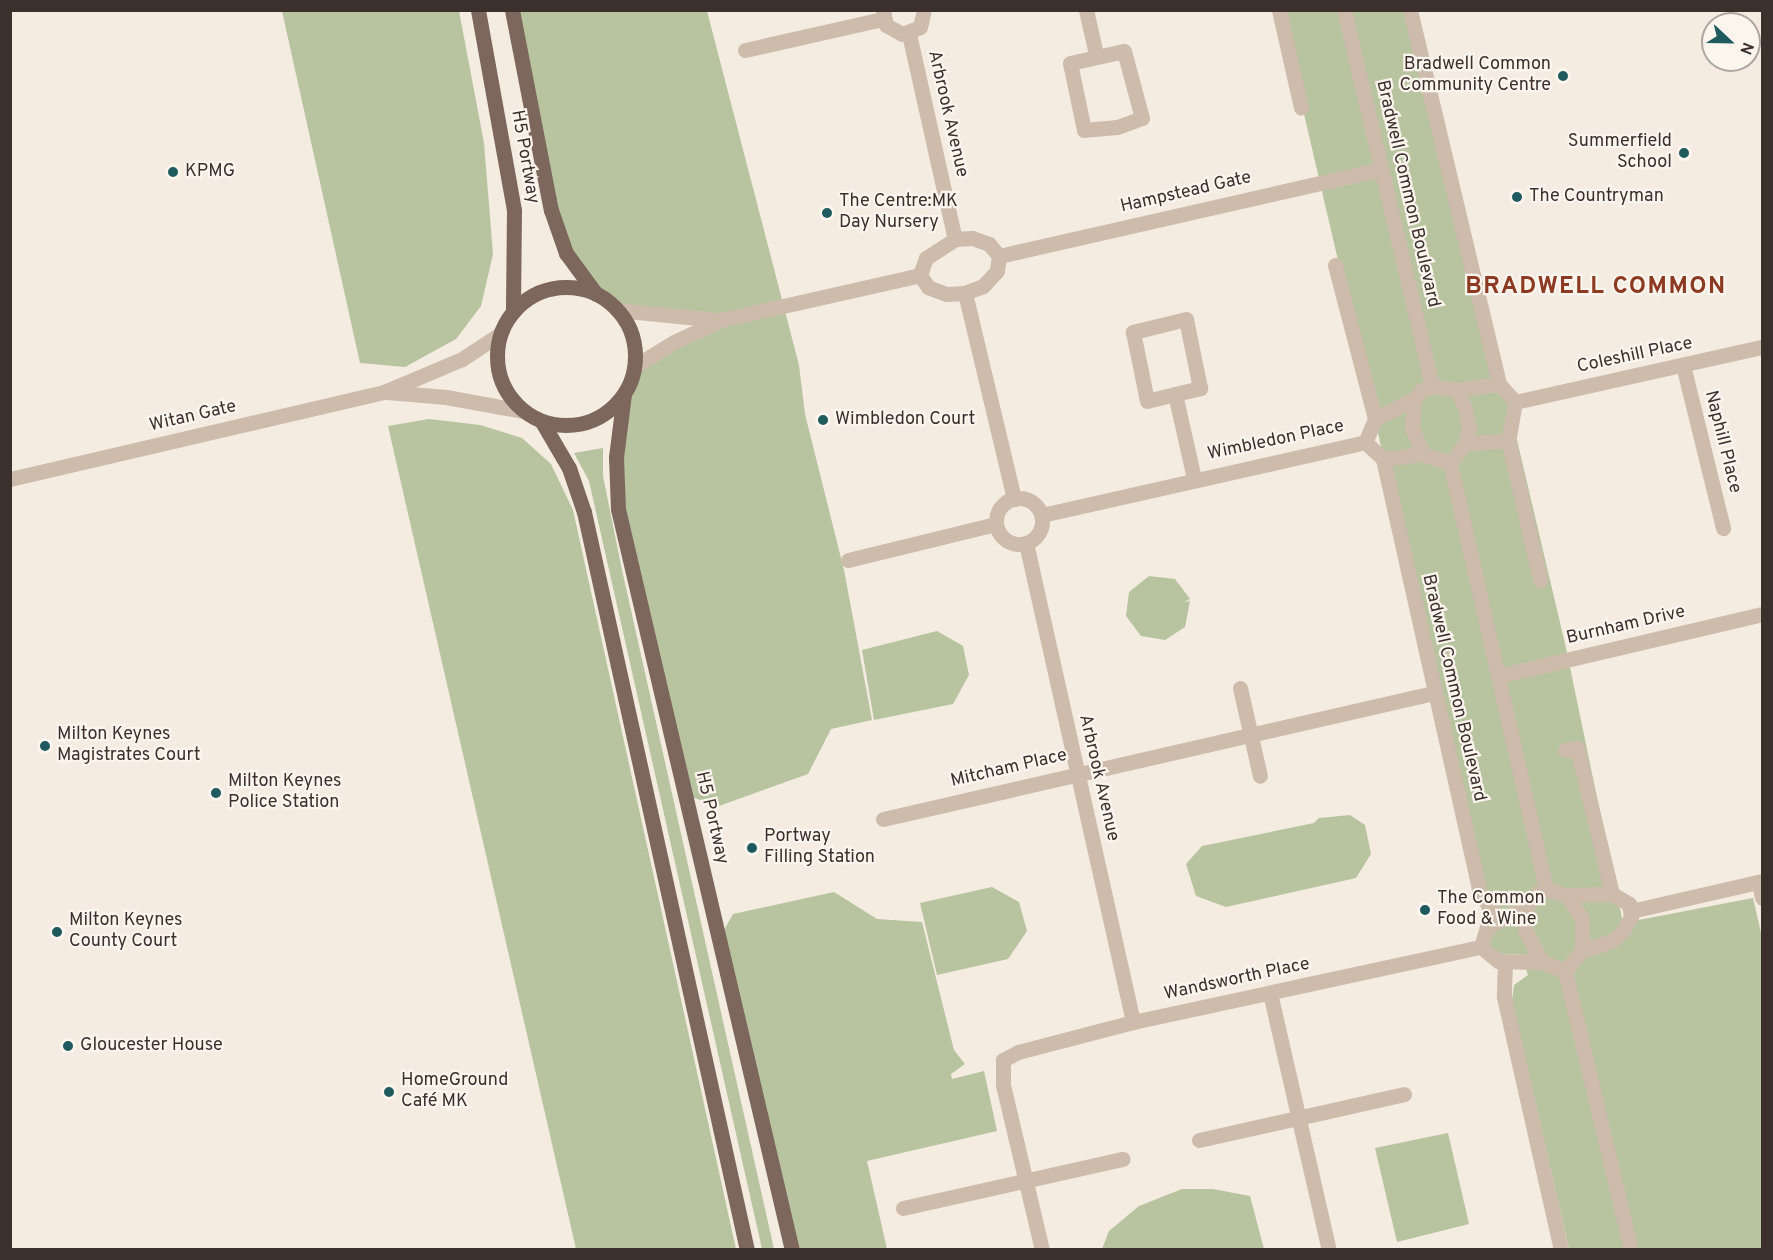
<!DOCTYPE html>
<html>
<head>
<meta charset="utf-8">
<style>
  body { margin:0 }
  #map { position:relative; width:1773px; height:1260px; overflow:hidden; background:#f4ebe1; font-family:Overpass,sans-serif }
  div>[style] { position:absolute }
  .green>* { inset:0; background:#b8c4a0 }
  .minor>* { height:15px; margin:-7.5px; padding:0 7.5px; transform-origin:7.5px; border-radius:7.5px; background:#cdbbac }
  .minor>.ring { margin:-7.5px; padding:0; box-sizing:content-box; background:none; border:15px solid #cdbbac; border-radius:50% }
  .primary>* { height:15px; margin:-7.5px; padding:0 7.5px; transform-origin:7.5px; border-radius:7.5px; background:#7d675c }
  .primary>.ring { margin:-7.5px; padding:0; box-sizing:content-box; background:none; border:15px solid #7d675c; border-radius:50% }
  .dots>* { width:16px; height:16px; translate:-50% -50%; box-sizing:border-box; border:3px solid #fbf5ee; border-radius:50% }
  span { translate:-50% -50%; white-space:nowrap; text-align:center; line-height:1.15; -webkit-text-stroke:4.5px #fbf5ee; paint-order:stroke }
  .poi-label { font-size:18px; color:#3b302b }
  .right { translate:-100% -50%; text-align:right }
  .left { translate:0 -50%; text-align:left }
  .street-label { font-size:18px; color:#3b302b }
  .district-label { font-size:24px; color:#8c3b22; font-weight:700; letter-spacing:1.5px }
  .frame { position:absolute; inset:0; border:12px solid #3b302b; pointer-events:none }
  .north { position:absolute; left:1701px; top:12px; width:60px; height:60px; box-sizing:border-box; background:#fbf5ee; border:2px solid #aea6a0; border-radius:50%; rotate:112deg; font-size:16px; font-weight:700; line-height:24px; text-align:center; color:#3b302b }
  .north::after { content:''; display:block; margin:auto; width:21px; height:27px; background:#1f5a5e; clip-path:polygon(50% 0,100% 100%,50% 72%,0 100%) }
</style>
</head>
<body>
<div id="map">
  <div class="green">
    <i style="clip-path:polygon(282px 11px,459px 11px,484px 143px,493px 254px,481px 306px,456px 339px,405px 367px,360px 363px)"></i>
    <i style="clip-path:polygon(512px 11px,707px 11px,799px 365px,805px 414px,844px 570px,872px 720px,831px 729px,808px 774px,719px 806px,685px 795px,618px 509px,624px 394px,635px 366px,720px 321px,617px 310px,596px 294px,566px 253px)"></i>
    <i style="clip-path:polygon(1280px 11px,1416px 11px,1566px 648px,1623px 923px,1753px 898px,1762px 937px,1762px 1249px,1569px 1249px,1512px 1000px,1514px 985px,1528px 975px,1521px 954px,1500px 954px,1490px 947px,1375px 419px)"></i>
    <i style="clip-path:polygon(429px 419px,480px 425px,522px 438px,551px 464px,573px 510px,736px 1249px,576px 1249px,388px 426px)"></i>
    <i style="clip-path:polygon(603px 448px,603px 476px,622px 570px,774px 1249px,762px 1249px,589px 481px,574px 453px)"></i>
    <i style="clip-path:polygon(1149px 576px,1175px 579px,1190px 599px,1184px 602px,1190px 601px,1185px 627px,1165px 640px,1141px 636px,1126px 616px,1129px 592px)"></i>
    <i style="clip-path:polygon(937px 631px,963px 646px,969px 675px,953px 704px,874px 720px,862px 650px)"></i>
    <i style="clip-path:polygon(1350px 815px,1365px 825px,1371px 854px,1356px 878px,1226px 907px,1196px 896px,1186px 864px,1202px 846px,1314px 823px,1319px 818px)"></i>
    <i style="clip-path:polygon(992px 887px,1019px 902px,1027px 931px,1008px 959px,937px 975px,920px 903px)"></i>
    <i style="clip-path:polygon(834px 892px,877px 919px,922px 922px,954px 1050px,965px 1064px,951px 1074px,952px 1079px,984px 1071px,997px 1131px,867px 1161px,887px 1249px,792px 1249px,719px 939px,733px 914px)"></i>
    <i style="clip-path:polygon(1448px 1133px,1469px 1224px,1397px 1242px,1375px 1148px)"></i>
    <i style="clip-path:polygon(1182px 1189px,1213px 1189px,1250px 1196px,1264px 1249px,1102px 1249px,1109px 1231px,1139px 1206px)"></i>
  </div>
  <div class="minor">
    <i style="left:883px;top:10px;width:15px;rotate:79deg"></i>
    <i style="left:886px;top:25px;width:18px;rotate:29deg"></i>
    <i style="left:902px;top:34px;width:19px;rotate:-21deg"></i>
    <i style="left:920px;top:27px;width:17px;rotate:-77deg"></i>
    <i style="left:1086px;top:10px;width:45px;rotate:77.2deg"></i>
    <i style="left:1279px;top:10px;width:100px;rotate:77.3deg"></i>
    <i style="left:1344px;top:10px;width:386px;rotate:76.8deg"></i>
    <i style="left:1410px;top:10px;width:384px;rotate:76.6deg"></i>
    <i style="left:1499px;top:384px;width:24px;rotate:48deg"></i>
    <i style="left:909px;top:34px;width:210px;rotate:77.4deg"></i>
    <i style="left:745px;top:50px;width:141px;rotate:-12.7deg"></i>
    <i style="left:1124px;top:51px;width:69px;rotate:75deg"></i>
    <i style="left:1142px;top:118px;width:27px;rotate:160deg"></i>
    <i style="left:1117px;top:127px;width:33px;rotate:175deg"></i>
    <i style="left:1084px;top:130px;width:68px;rotate:-101.8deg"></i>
    <i style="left:1070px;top:63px;width:55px;rotate:-12.5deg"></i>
    <i style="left:972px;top:238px;width:18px;rotate:19deg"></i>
    <i style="left:989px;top:244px;width:16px;rotate:50deg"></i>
    <i style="left:999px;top:256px;width:15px;rotate:98deg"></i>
    <i style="left:997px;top:271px;width:21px;rotate:133deg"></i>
    <i style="left:983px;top:286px;width:19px;rotate:159deg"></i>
    <i style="left:965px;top:293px;width:19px;rotate:177deg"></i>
    <i style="left:946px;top:294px;width:19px;rotate:-159deg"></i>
    <i style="left:928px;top:287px;width:14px;rotate:-124deg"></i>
    <i style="left:920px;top:275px;width:18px;rotate:-71deg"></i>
    <i style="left:926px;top:258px;width:35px;rotate:-33deg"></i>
    <i style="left:955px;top:239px;width:17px;rotate:-3deg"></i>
    <i style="left:999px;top:256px;width:392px;rotate:-12.8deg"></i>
    <i style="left:1335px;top:265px;width:159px;rotate:75.4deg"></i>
    <i style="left:965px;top:293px;width:212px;rotate:76.6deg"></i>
    <i style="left:617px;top:310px;width:102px;rotate:5.6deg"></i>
    <i style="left:1683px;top:365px;width:168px;rotate:76.2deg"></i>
    <i style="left:635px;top:366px;width:46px;rotate:-31.6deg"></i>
    <i style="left:674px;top:342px;width:52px;rotate:-25.1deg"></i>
    <i style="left:721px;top:320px;width:204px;rotate:-12.7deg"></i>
    <i style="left:1432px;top:386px;width:25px;rotate:9deg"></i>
    <i style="left:1457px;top:390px;width:21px;rotate:67deg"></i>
    <i style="left:1465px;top:409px;width:19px;rotate:78deg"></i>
    <i style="left:1469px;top:428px;width:16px;rotate:104deg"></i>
    <i style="left:1465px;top:444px;width:24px;rotate:128deg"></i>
    <i style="left:1450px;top:463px;width:28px;rotate:-162deg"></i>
    <i style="left:1423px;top:454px;width:28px;rotate:-113deg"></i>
    <i style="left:1412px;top:428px;width:29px;rotate:-86deg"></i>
    <i style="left:1414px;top:399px;width:12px;rotate:-48deg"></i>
    <i style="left:1422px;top:390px;width:11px;rotate:-22deg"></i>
    <i style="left:1457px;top:390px;width:42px;rotate:-8.1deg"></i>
    <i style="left:387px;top:392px;width:59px;rotate:4.8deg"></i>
    <i style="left:446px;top:397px;width:78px;rotate:10.3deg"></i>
    <i style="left:1175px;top:394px;width:26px;rotate:-13deg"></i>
    <i style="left:1200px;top:388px;width:70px;rotate:-101.5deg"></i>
    <i style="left:1186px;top:319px;width:55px;rotate:166.2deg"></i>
    <i style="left:1133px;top:332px;width:70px;rotate:78.5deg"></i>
    <i style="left:1147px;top:401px;width:29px;rotate:-14deg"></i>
    <i style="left:1175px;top:394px;width:86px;rotate:77.3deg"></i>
    <i style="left:1414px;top:399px;width:44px;rotate:152.9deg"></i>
    <i style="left:1375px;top:419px;width:25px;rotate:113deg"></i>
    <i style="left:1365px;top:442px;width:25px;rotate:43deg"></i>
    <i style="left:1383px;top:459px;width:40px;rotate:-7.1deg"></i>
    <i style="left:1515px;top:402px;width:253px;rotate:-12.6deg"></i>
    <i style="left:1515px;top:402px;width:39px;rotate:100deg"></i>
    <i style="left:1508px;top:440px;width:144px;rotate:77.1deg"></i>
    <i style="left:1465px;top:444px;width:43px;rotate:-5.3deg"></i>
    <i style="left:1383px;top:459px;width:445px;rotate:77.4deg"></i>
    <i style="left:1480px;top:893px;width:32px;rotate:55deg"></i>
    <i style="left:1450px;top:463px;width:437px;rotate:77.3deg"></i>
    <i style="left:10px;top:479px;width:384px;rotate:-13.1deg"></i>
    <i style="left:384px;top:392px;width:85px;rotate:-22.9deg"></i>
    <i style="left:462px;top:359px;width:45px;rotate:-33.3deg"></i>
    <i class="ring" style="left:996px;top:498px;width:31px;height:31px"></i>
    <i style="left:1042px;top:515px;width:331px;rotate:-12.7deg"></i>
    <i style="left:1026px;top:543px;width:491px;rotate:77.4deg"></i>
    <i style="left:848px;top:560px;width:152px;rotate:-13.7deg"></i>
    <i style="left:1498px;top:676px;width:271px;rotate:-13.2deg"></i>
    <i style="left:1240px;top:688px;width:90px;rotate:77.2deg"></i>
    <i style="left:1565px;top:750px;width:12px;rotate:-9deg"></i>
    <i style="left:1577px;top:748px;width:150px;rotate:76.5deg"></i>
    <i style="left:883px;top:819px;width:564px;rotate:-12.9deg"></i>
    <i style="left:1759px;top:882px;width:16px;rotate:79deg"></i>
    <i style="left:1546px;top:889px;width:21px;rotate:17deg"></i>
    <i style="left:1566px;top:895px;width:28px;rotate:55deg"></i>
    <i style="left:1582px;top:918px;width:33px;rotate:90deg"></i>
    <i style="left:1582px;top:951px;width:26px;rotate:130deg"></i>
    <i style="left:1565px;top:971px;width:25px;rotate:-159deg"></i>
    <i style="left:1542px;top:962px;width:36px;rotate:-118deg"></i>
    <i style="left:1525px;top:930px;width:24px;rotate:-85deg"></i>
    <i style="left:1527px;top:906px;width:19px;rotate:-51deg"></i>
    <i style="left:1539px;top:891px;width:7px;rotate:-16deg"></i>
    <i style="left:1566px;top:895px;width:46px;rotate:-1.2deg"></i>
    <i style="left:1612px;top:894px;width:20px;rotate:30deg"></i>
    <i style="left:1629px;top:904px;width:13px;rotate:81deg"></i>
    <i style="left:1631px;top:917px;width:17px;rotate:121deg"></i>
    <i style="left:1622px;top:932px;width:13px;rotate:138deg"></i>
    <i style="left:1612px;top:941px;width:32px;rotate:162deg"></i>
    <i style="left:1527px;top:906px;width:45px;rotate:152.3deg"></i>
    <i style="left:1487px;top:927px;width:21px;rotate:107deg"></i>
    <i style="left:1481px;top:947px;width:22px;rotate:39deg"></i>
    <i style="left:1498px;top:961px;width:44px;rotate:1.3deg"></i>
    <i style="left:1631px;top:911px;width:134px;rotate:-12.9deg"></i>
    <i style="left:1505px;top:962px;width:35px;rotate:92deg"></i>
    <i style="left:1504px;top:997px;width:259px;rotate:77.3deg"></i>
    <i style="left:1565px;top:971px;width:287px;rotate:76.7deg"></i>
    <i style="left:1270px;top:993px;width:264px;rotate:77.1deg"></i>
    <i style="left:1199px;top:1140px;width:210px;rotate:-12.6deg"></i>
    <i style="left:903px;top:1208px;width:225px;rotate:-12.6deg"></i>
    <i style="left:1042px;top:1250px;width:170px;rotate:-103.3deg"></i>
    <i style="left:1003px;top:1085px;width:25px;rotate:-90deg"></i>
    <i style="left:1003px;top:1060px;width:17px;rotate:-28deg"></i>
    <i style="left:1018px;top:1052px;width:119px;rotate:-14.6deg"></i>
    <i style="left:1133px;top:1022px;width:356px;rotate:-12.2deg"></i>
  </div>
  <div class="primary">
    <i style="left:478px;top:10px;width:203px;rotate:79.8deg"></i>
    <i style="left:514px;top:210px;width:102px;rotate:90.6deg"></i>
    <i style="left:512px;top:10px;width:204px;rotate:79deg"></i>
    <i style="left:551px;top:210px;width:46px;rotate:70.8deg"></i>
    <i style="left:566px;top:253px;width:51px;rotate:53.8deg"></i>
    <i class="ring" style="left:497px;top:287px;width:123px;height:123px"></i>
    <i style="left:624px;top:394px;width:64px;rotate:97.2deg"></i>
    <i style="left:616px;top:457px;width:52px;rotate:87.8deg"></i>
    <i style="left:618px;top:509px;width:761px;rotate:76.79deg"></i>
    <i style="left:542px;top:422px;width:53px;rotate:59.6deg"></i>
    <i style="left:569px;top:468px;width:46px;rotate:71.2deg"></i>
    <i style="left:584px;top:512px;width:756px;rotate:77.55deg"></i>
  </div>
  <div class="dots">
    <i style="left:1563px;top:76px;background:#1f5a5e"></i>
    <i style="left:1684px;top:153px;background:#1f5a5e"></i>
    <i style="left:173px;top:172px;background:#1f5a5e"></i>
    <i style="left:1517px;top:197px;background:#1f5a5e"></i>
    <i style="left:827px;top:213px;background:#1f5a5e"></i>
    <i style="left:823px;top:420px;background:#1f5a5e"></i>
    <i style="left:45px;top:746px;background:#1f5a5e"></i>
    <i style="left:216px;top:793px;background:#1f5a5e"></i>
    <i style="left:752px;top:848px;background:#1f5a5e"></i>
    <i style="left:1425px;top:910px;background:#1f5a5e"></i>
    <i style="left:57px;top:932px;background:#1f5a5e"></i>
    <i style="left:68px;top:1046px;background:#1f5a5e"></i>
    <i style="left:389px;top:1092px;background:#1f5a5e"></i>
  </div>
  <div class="poi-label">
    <span class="right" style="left:1551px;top:76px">Bradwell Common<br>Community Centre</span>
    <span class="right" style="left:1672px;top:153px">Summerfield<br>School</span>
    <span class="left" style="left:185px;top:172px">KPMG</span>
    <span class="left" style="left:1529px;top:197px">The Countryman</span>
    <span class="left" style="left:839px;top:213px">The Centre:MK<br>Day Nursery</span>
    <span class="left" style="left:835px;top:420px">Wimbledon Court</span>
    <span class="left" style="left:57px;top:746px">Milton Keynes<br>Magistrates Court</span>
    <span class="left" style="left:228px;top:793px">Milton Keynes<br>Police Station</span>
    <span class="left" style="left:764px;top:848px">Portway<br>Filling Station</span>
    <span class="left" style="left:1437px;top:910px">The Common<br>Food &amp; Wine</span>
    <span class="left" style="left:69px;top:932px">Milton Keynes<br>County Court</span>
    <span class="left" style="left:80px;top:1046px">Gloucester House</span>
    <span class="left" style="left:401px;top:1092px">HomeGround<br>Café MK</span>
  </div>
  <div class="street-label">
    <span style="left:947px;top:114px;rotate:77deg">Arbrook Avenue</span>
    <span style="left:524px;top:157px;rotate:80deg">H5 Portway</span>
    <span style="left:1186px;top:193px;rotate:-13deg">Hampstead Gate</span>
    <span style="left:1407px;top:194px;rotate:77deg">Bradwell Common Boulevard</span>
    <span style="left:1635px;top:356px;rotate:-12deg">Coleshill Place</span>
    <span style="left:193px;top:417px;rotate:-13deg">Witan Gate</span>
    <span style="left:1276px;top:441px;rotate:-12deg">Wimbledon Place</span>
    <span style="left:1722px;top:442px;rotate:76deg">Naphill Place</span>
    <span style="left:1626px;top:626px;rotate:-13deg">Burnham Drive</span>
    <span style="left:1453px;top:688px;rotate:77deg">Bradwell Common Boulevard</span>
    <span style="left:1009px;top:769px;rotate:-13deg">Mitcham Place</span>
    <span style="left:1098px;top:778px;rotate:77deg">Arbrook Avenue</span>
    <span style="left:711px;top:818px;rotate:77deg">H5 Portway</span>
    <span style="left:1237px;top:980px;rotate:-12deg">Wandsworth Place</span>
  </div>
  <div class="district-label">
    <span style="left:1596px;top:288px">BRADWELL COMMON</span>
  </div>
  <div class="frame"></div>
  <div class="north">N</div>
</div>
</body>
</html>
